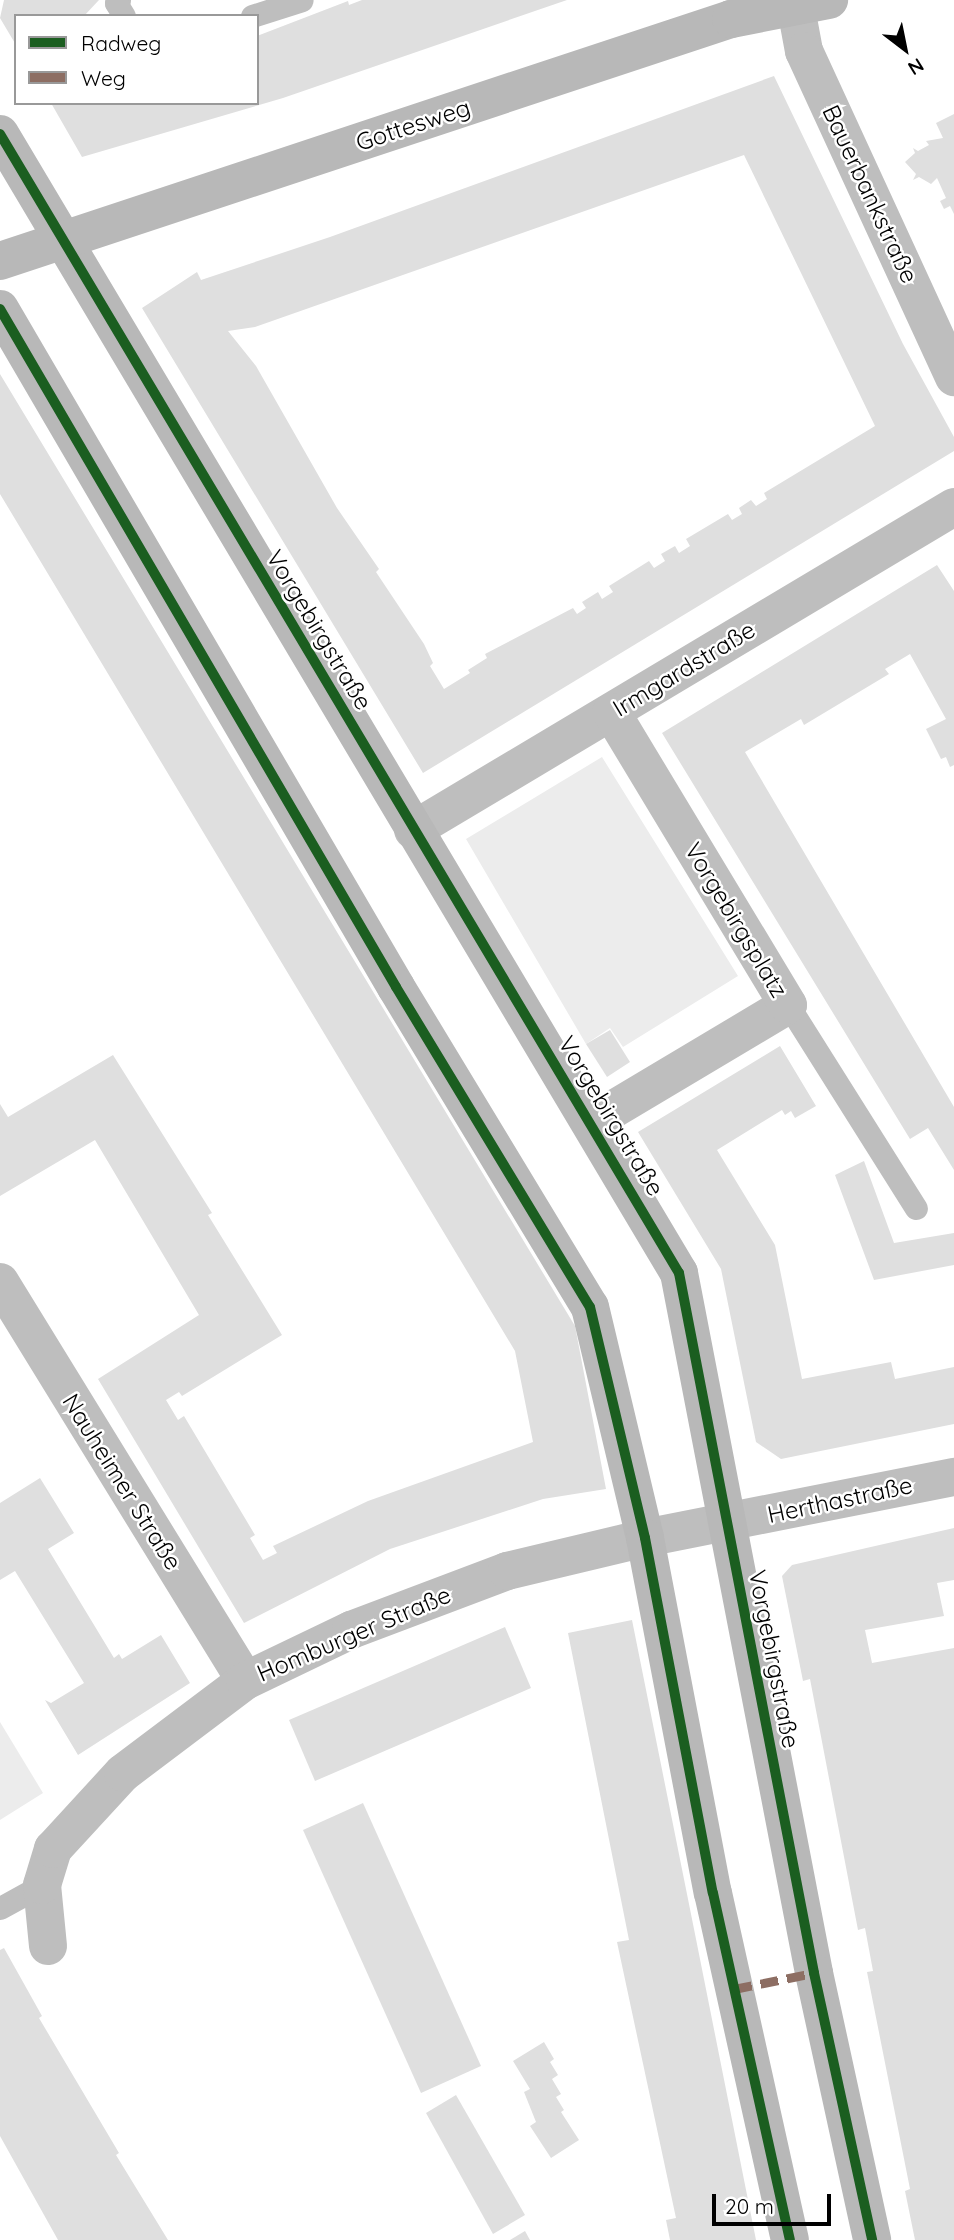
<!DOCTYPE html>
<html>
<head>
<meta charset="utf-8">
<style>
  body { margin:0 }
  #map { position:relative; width:954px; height:2240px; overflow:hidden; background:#fff; font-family:Quicksand,sans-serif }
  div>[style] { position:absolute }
  .green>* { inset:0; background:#ececec }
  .building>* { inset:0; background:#dfdfdf }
  .lane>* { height:23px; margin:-11.5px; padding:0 11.5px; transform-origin:11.5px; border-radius:11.5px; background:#bebebe }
  .street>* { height:38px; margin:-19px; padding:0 19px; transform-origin:19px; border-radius:19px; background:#bebebe }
  .secondary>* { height:38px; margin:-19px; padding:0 19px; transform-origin:19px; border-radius:19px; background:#b8b8b8 }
  .quiet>* { height:9px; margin-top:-4.5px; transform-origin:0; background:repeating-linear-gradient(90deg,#8d6e63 0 18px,transparent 0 27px) }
  .cycleway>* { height:10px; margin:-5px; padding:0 5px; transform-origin:5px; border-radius:5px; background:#1b5e20 }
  span { translate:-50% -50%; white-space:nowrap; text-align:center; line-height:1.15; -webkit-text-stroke:5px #fff; paint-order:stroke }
  .street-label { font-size:24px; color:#000 }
  .legend { position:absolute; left:14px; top:14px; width:245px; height:91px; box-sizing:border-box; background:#fff; border:2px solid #999; margin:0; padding:9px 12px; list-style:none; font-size:21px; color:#000 }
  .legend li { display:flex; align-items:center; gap:14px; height:35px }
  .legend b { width:35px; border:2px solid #999 }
  .north { position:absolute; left:870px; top:14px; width:70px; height:70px; -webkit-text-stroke:5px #fff; paint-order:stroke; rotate:148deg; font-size:19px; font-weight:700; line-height:28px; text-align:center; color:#000 }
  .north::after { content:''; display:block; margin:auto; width:24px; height:32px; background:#000; clip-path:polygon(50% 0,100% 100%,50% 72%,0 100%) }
  .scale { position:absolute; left:712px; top:2194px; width:119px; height:32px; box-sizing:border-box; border:4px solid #000; border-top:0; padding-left:9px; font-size:21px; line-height:24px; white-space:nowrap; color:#000; -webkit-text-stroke:5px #fff; paint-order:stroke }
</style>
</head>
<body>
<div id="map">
  <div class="green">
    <i style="clip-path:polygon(602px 757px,738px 976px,623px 1047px,610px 1028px,586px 1044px,466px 839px)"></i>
    <i style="clip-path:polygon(0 1722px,43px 1793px,0 1820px)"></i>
  </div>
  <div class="building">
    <i style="clip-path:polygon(4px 0,99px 0,84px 16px,16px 16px,16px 45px,0 18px)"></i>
    <i style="clip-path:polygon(362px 0,567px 0,283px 98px,82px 157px,51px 103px,257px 103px,257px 36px,348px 1px,349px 5px)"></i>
    <i style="clip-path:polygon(evenodd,774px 76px,903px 344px,954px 437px,954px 451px,423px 773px,142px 308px,197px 272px,201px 280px,330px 237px,774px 76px,744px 155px,875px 426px,764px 493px,767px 499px,756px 506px,751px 500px,739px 508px,742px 514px,732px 520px,728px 514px,686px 539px,690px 546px,679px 553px,675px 546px,661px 554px,665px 561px,654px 568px,649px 561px,609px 586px,613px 592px,602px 599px,598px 592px,582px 602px,586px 608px,577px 614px,573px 608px,485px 654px,487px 658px,468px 670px,470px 673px,444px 689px,430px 666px,433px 663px,424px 644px,376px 572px,379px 569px,337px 508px,256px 366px,228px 331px,255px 327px,744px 155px)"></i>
    <i style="clip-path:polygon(954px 114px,954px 214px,950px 206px,944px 209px,940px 201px,946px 198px,937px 178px,931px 184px,919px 177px,913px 180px,916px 174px,905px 162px,915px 153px,913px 148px,918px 151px,929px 145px,926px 141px,943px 138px,936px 123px)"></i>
    <i style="clip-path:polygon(0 374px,575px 1326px,606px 1489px,543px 1499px,390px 1549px,244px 1623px,98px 1379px,199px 1315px,95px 1140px,0 1196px,0 1104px,8px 1117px,113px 1055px,212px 1213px,208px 1215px,282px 1335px,182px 1396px,179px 1392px,166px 1400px,178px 1420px,184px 1416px,255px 1535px,250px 1538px,263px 1560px,277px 1553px,273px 1546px,368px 1501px,533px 1442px,515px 1351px,0 494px)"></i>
    <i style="clip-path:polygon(937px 565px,954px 591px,954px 765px,950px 767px,946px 757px,941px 759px,926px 729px,946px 719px,910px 654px,885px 669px,889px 674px,804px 725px,801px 719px,745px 752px,954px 1107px,954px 1170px,928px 1128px,910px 1139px,662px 733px)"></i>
    <i style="clip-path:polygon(610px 1030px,630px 1062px,607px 1077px,586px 1044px)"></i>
    <i style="clip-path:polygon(780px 1046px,816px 1106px,795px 1118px,791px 1111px,785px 1115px,782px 1110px,717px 1150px,775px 1245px,802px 1379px,891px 1362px,895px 1379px,954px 1367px,954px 1424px,781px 1459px,756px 1442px,721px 1269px,638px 1132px)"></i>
    <i style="clip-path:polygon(864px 1161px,894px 1243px,954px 1233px,954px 1265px,874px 1280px,835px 1175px)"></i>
    <i style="clip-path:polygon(40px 1478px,74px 1533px,48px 1549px,114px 1658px,119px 1654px,122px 1659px,161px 1635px,190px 1683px,78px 1755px,45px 1700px,51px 1703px,84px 1683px,15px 1571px,0 1580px,0 1503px)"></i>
    <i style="clip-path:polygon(954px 1528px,954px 1580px,937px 1583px,944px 1616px,865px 1630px,872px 1663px,954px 1648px,954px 2240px,915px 2240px,905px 2191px,910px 2189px,867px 1972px,873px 1971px,865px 1928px,858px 1930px,810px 1679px,803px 1681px,782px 1576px,792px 1565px)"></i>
    <i style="clip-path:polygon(632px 1620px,694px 1929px,756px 2240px,670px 2240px,666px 2220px,676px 2218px,617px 1942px,629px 1940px,568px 1633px)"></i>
    <i style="clip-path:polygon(505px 1627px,531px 1688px,315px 1781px,289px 1720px)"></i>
    <i style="clip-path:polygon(363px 1803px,481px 2066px,421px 2093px,303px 1830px)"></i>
    <i style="clip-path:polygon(4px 1948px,42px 2016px,39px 2018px,119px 2153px,116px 2155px,168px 2240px,58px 2240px,0 2136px,0 1950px)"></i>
    <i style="clip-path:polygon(544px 2042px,554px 2059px,550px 2062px,558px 2075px,552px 2079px,561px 2094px,556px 2097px,564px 2110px,561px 2112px,579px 2140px,551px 2158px,530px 2126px,536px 2122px,524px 2092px,530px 2089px,513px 2061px)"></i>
    <i style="clip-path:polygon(456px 2095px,525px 2215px,493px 2234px,426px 2113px)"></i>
    <i style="clip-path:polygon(525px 2231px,530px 2240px,510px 2240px)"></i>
  </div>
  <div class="lane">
    <i style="left:119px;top:0;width:4px;rotate:135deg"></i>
    <i style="left:116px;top:3px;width:15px;rotate:58deg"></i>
    <i style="left:252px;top:16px;width:52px;rotate:-17.7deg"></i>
    <i style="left:788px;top:1005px;width:240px;rotate:57.8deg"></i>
    <i style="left:0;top:1908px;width:48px;rotate:-28.7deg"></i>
  </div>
  <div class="street">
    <i style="left:796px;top:8px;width:44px;rotate:79.5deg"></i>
    <i style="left:804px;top:51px;width:359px;rotate:65.3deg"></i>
    <i style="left:413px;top:830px;width:630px;rotate:-30.84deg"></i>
    <i style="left:592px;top:1122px;width:228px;rotate:-30.8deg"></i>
    <i style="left:788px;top:1005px;width:342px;rotate:-121.1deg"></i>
    <i style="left:0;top:1282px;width:468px;rotate:58.4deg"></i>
    <i style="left:48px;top:1946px;width:61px;rotate:-95.6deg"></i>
    <i style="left:42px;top:1885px;width:38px;rotate:-73deg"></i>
    <i style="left:53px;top:1849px;width:103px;rotate:-47.4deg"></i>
    <i style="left:123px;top:1773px;width:153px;rotate:-37deg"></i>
    <i style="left:245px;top:1681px;width:118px;rotate:-25.7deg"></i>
    <i style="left:351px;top:1630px;width:167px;rotate:-20.7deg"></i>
    <i style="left:507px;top:1571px;width:142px;rotate:-13.4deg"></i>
    <i style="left:645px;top:1538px;width:315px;rotate:-11.2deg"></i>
  </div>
  <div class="secondary">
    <i style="left:0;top:134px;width:1326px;rotate:59.2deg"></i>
    <i style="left:679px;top:1273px;width:713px;rotate:79.08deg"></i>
    <i style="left:814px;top:1973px;width:273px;rotate:77.7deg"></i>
    <i style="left:0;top:261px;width:770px;rotate:-18.32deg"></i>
    <i style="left:731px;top:19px;width:100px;rotate:-11deg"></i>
    <i style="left:0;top:309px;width:785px;rotate:59.71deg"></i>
    <i style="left:396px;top:987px;width:374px;rotate:58.8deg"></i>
    <i style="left:590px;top:1307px;width:237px;rotate:76.6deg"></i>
    <i style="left:645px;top:1538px;width:361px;rotate:79.2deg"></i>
    <i style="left:713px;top:1893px;width:355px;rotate:77.5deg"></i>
  </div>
  <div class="quiet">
    <i style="left:734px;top:1989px;width:82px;rotate:-11.3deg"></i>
  </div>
  <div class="cycleway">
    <i style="left:0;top:134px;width:1326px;rotate:59.2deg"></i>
    <i style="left:679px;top:1273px;width:713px;rotate:79.08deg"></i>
    <i style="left:814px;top:1973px;width:273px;rotate:77.7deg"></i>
    <i style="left:0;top:309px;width:785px;rotate:59.71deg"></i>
    <i style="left:396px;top:987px;width:374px;rotate:58.8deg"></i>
    <i style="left:590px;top:1307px;width:237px;rotate:76.6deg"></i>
    <i style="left:645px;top:1538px;width:361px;rotate:79.2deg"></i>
    <i style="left:713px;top:1893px;width:355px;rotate:77.5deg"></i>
  </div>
  <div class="street-label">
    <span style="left:413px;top:125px;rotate:-18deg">Gottesweg</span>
    <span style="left:870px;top:194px;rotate:65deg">Bauerbankstraße</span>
    <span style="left:319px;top:630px;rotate:59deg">Vorgebirgstraße</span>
    <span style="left:684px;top:669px;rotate:-31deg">Irmgardstraße</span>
    <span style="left:736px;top:920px;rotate:59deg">Vorgebirgsplatz</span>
    <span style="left:611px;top:1116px;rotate:59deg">Vorgebirgstraße</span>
    <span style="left:122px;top:1482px;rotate:58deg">Nauheimer Straße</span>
    <span style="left:840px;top:1500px;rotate:-12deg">Herthastraße</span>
    <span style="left:354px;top:1634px;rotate:-23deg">Homburger Straße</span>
    <span style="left:774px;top:1659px;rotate:79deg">Vorgebirgstraße</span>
  </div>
  <ul class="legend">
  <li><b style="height:9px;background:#1b5e20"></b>Radweg</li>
  <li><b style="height:9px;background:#8d6e63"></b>Weg</li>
  </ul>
  <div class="north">N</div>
  <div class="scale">20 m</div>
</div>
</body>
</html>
